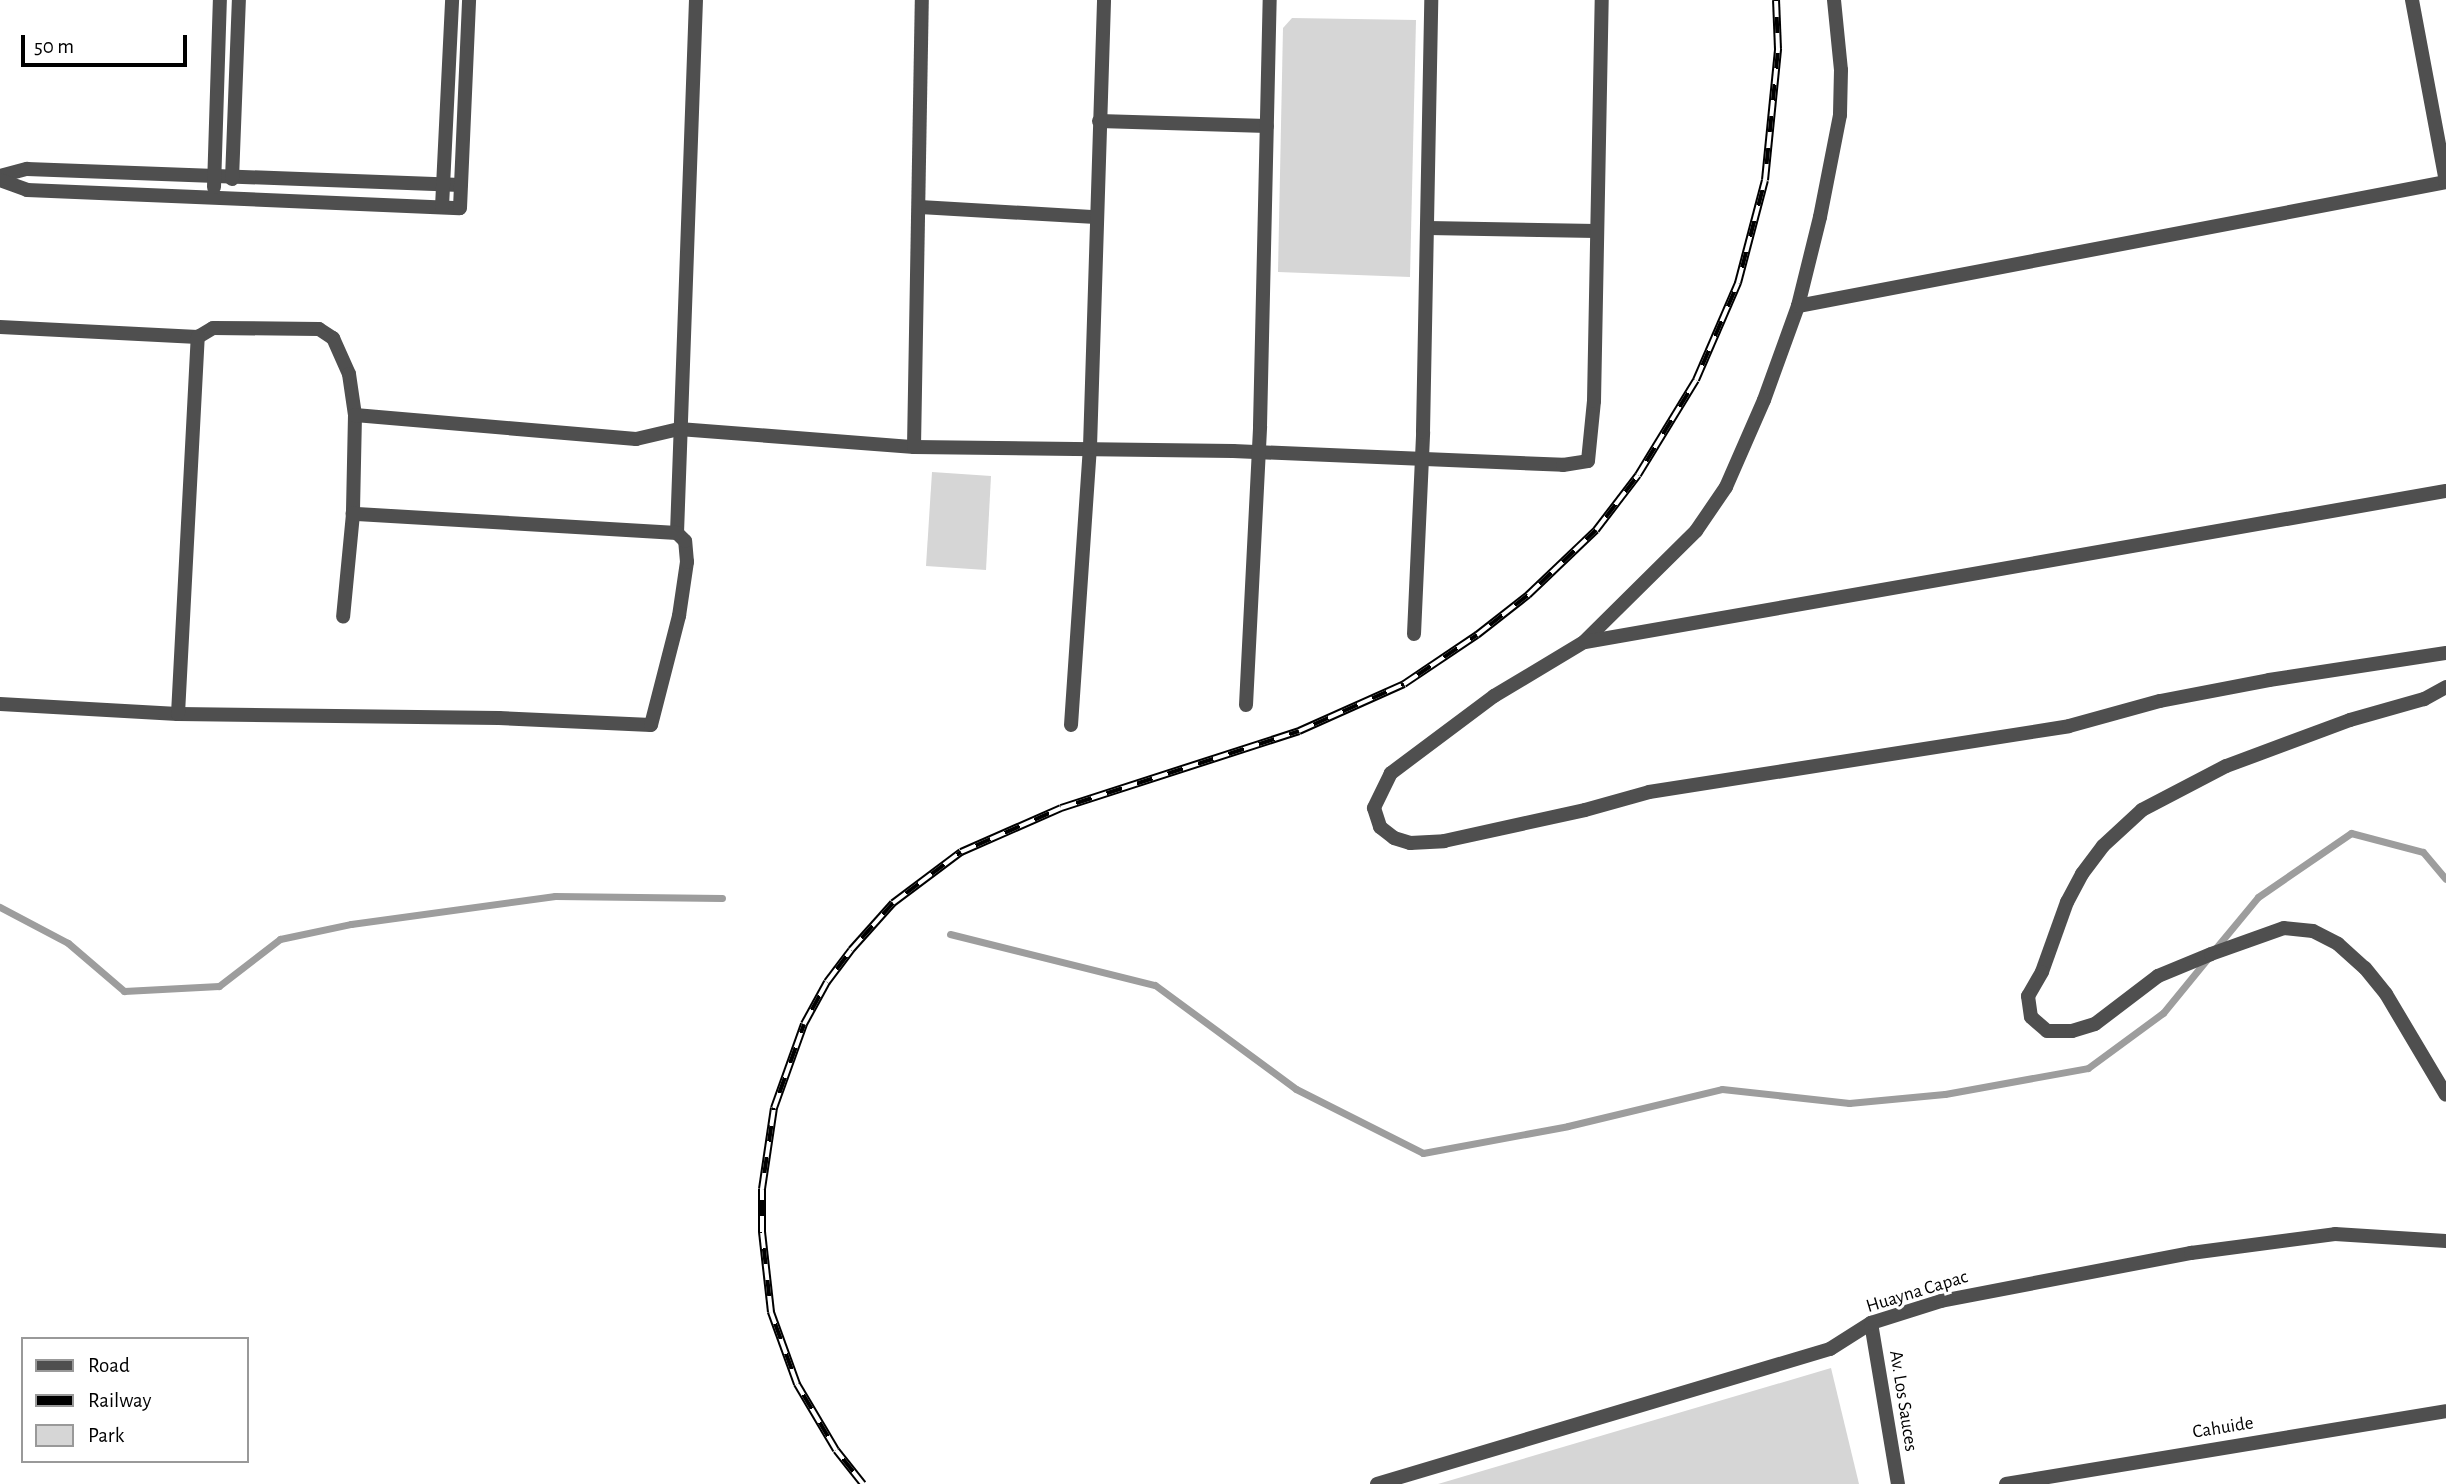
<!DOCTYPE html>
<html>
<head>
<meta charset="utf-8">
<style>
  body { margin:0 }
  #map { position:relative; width:2446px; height:1484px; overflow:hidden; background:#fff; font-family:"Alegreya Sans",sans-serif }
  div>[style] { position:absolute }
  .green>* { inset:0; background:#d6d6d6 }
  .stream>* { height:7px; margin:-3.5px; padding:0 3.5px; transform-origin:3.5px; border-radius:3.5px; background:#9d9d9d }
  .minor>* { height:14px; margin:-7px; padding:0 7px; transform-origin:7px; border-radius:7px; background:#4f4f4f }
  .tertiary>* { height:14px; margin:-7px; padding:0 7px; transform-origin:7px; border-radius:7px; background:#4f4f4f }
  .rail>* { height:8px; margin-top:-4px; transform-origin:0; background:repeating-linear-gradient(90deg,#fff 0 16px,#000 0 32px); box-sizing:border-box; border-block:2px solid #000 }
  span { translate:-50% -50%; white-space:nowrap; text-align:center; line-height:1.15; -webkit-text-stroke:6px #fff; paint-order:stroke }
  .street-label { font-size:19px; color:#000 }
  .legend { position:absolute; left:21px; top:1337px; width:228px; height:126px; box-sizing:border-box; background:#fff; border:2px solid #999; margin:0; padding:9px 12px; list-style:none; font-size:21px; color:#000 }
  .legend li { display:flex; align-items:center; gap:14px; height:35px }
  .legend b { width:35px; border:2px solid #999 }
  .scale { position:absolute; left:21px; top:35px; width:166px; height:32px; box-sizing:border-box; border:4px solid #000; border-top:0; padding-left:9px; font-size:21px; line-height:24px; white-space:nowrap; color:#000; -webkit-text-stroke:5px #fff; paint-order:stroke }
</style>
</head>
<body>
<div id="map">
  <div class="green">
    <i style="clip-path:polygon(1292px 18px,1416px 20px,1410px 277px,1278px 272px,1283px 28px)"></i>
    <i style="clip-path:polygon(932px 472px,991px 476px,986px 570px,926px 566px)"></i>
    <i style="clip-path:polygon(1831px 1368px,1859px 1484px,1438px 1484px)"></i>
  </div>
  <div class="stream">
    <i style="left:0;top:907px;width:77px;rotate:27.9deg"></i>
    <i style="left:68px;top:943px;width:74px;rotate:40.6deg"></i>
    <i style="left:124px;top:991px;width:95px;rotate:-3deg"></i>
    <i style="left:219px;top:986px;width:77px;rotate:-37.6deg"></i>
    <i style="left:280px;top:939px;width:73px;rotate:-11.9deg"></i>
    <i style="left:351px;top:924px;width:206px;rotate:-7.8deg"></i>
    <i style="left:555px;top:896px;width:167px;rotate:0.7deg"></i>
    <i style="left:950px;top:934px;width:211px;rotate:14deg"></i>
    <i style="left:1155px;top:985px;width:175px;rotate:36.4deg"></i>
    <i style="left:1296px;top:1089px;width:142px;rotate:26.7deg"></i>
    <i style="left:1423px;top:1153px;width:147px;rotate:-10.5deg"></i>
    <i style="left:1568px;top:1126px;width:158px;rotate:-13.5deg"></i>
    <i style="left:1722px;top:1089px;width:128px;rotate:6.3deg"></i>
    <i style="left:1849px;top:1103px;width:96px;rotate:-5.4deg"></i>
    <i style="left:1945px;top:1094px;width:145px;rotate:-10.3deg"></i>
    <i style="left:2088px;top:1068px;width:93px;rotate:-36.3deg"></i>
    <i style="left:2163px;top:1013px;width:71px;rotate:-50.7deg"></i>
    <i style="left:2215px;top:949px;width:67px;rotate:-50.4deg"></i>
    <i style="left:2258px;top:897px;width:113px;rotate:-34.5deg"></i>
    <i style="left:2351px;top:833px;width:74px;rotate:14.8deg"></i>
    <i style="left:2423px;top:852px;width:35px;rotate:50deg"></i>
  </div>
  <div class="minor">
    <i style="left:1834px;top:0;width:70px;rotate:84.3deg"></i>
    <i style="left:1841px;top:70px;width:45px;rotate:91.3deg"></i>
    <i style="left:1840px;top:115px;width:104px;rotate:101.1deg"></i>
    <i style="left:1820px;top:217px;width:92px;rotate:103.9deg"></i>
    <i style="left:1798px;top:306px;width:100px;rotate:109.9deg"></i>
    <i style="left:1764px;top:400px;width:95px;rotate:113.6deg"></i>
    <i style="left:1726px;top:487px;width:53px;rotate:124.3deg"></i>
    <i style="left:1696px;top:531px;width:158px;rotate:135.3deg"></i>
    <i style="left:1584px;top:642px;width:105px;rotate:149deg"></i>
    <i style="left:1494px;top:696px;width:129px;rotate:143.2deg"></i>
    <i style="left:1391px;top:773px;width:39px;rotate:116deg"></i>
    <i style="left:1374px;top:808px;width:20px;rotate:72deg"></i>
    <i style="left:1380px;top:827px;width:18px;rotate:38deg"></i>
    <i style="left:1394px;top:838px;width:17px;rotate:17deg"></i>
    <i style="left:1410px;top:843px;width:34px;rotate:-3deg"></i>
    <i style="left:1444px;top:841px;width:144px;rotate:-12.4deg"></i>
    <i style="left:1585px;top:810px;width:66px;rotate:-15.7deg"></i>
    <i style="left:1649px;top:792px;width:425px;rotate:-8.9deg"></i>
    <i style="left:2069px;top:726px;width:94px;rotate:-15.4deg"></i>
    <i style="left:2160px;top:701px;width:111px;rotate:-10.9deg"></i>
    <i style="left:2269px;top:680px;width:179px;rotate:-8.7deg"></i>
    <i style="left:1099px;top:121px;width:168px;rotate:1.7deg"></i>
    <i style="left:0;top:176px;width:28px;rotate:-15deg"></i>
    <i style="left:27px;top:169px;width:434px;rotate:2.1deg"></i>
    <i style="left:232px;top:179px;width:179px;rotate:-87.8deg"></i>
    <i style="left:0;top:180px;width:29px;rotate:20deg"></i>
    <i style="left:27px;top:190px;width:433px;rotate:2.4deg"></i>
    <i style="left:460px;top:208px;width:208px;rotate:-87.5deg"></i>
    <i style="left:214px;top:187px;width:187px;rotate:-88.2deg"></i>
    <i style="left:442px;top:207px;width:207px;rotate:-87.2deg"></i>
    <i style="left:920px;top:207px;width:176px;rotate:3.3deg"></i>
    <i style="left:1428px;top:228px;width:168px;rotate:1deg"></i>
    <i style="left:1798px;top:306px;width:660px;rotate:-10.83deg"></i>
    <i style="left:0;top:327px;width:198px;rotate:2.9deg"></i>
    <i style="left:198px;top:337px;width:17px;rotate:-31deg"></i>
    <i style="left:213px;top:328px;width:106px;rotate:0.5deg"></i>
    <i style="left:319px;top:329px;width:17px;rotate:33deg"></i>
    <i style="left:333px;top:338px;width:39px;rotate:66deg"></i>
    <i style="left:349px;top:374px;width:41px;rotate:81.7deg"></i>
    <i style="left:355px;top:415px;width:99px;rotate:91.2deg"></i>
    <i style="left:353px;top:514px;width:103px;rotate:95.5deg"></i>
    <i style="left:355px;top:415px;width:282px;rotate:4.9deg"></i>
    <i style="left:636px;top:439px;width:44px;rotate:-13.1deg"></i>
    <i style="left:679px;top:429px;width:236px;rotate:4.4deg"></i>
    <i style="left:914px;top:447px;width:319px;rotate:0.7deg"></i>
    <i style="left:1233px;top:451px;width:330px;rotate:2.4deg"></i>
    <i style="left:1563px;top:465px;width:25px;rotate:-9deg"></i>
    <i style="left:1588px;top:461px;width:60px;rotate:-84.3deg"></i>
    <i style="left:1594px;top:401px;width:401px;rotate:-88.9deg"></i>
    <i style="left:914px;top:447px;width:447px;rotate:-89deg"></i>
    <i style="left:677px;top:533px;width:533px;rotate:-87.96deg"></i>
    <i style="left:1414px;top:634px;width:202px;rotate:-87.4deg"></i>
    <i style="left:1423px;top:432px;width:432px;rotate:-88.9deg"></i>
    <i style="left:1585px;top:642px;width:874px;rotate:-9.95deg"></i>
    <i style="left:0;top:704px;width:178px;rotate:3.2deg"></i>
    <i style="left:178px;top:714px;width:321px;rotate:0.7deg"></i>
    <i style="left:499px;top:718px;width:152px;rotate:2.6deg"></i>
    <i style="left:651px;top:725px;width:113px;rotate:-75.6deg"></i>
    <i style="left:679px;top:616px;width:55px;rotate:-81.6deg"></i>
    <i style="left:687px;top:562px;width:21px;rotate:-95deg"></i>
    <i style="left:685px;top:541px;width:11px;rotate:-135deg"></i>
    <i style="left:677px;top:533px;width:325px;rotate:-176.6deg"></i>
    <i style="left:1246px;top:705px;width:279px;rotate:-87.1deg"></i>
    <i style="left:1260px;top:426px;width:426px;rotate:-88.7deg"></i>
    <i style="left:178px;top:714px;width:378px;rotate:-87deg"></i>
    <i style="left:1071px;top:725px;width:279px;rotate:-86.1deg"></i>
    <i style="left:1090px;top:447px;width:447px;rotate:-88.2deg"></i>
    <i style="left:1871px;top:1323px;width:163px;rotate:80.5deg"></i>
    <i style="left:1377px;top:1484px;width:473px;rotate:-16.6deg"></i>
    <i style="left:1830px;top:1349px;width:49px;rotate:-32.4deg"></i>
    <i style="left:1871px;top:1323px;width:73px;rotate:-17.4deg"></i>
    <i style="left:1941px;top:1301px;width:255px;rotate:-10.9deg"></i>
    <i style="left:2191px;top:1253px;width:145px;rotate:-7.5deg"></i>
    <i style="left:2335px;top:1234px;width:111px;rotate:3.6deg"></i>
    <i style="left:2006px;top:1484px;width:446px;rotate:-9.4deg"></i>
  </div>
  <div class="tertiary">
    <i style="left:2412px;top:0;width:185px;rotate:79.4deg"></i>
    <i style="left:2446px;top:687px;width:25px;rotate:151deg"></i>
    <i style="left:2424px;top:699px;width:77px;rotate:164.2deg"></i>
    <i style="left:2350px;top:720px;width:132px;rotate:159.6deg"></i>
    <i style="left:2226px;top:766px;width:95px;rotate:152.4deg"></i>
    <i style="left:2142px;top:810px;width:53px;rotate:137.3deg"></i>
    <i style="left:2103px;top:846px;width:35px;rotate:127deg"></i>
    <i style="left:2082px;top:874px;width:32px;rotate:118deg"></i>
    <i style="left:2067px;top:902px;width:74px;rotate:109.7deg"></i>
    <i style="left:2042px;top:972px;width:28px;rotate:120deg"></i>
    <i style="left:2028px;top:996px;width:21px;rotate:82deg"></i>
    <i style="left:2031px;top:1017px;width:21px;rotate:41deg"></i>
    <i style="left:2047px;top:1031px;width:25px"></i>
    <i style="left:2072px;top:1031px;width:24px;rotate:-17deg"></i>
    <i style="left:2095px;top:1024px;width:79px;rotate:-37.3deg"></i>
    <i style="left:2158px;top:976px;width:57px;rotate:-22.5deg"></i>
    <i style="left:2211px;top:954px;width:77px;rotate:-19.6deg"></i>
    <i style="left:2284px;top:928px;width:29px;rotate:6deg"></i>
    <i style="left:2313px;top:931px;width:28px;rotate:27deg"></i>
    <i style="left:2338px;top:944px;width:36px;rotate:42deg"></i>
    <i style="left:2365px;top:968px;width:33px;rotate:51deg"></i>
    <i style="left:2386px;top:994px;width:117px;rotate:59.3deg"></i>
  </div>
  <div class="rail">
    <i style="left:863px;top:1484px;width:43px;rotate:-128.5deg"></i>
    <i style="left:836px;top:1450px;width:77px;rotate:-120.6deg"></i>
    <i style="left:797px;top:1384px;width:77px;rotate:-109.9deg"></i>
    <i style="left:771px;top:1312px;width:81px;rotate:-96.4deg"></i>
    <i style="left:762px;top:1232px;width:43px;rotate:-90deg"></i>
    <i style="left:762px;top:1189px;width:82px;rotate:-81.6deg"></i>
    <i style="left:774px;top:1108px;width:89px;rotate:-70.3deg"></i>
    <i style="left:804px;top:1024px;width:48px;rotate:-61.3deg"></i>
    <i style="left:827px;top:982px;width:40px;rotate:-53deg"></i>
    <i style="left:851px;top:950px;width:63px;rotate:-48.2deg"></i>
    <i style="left:893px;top:903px;width:85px;rotate:-36.9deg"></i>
    <i style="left:961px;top:852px;width:109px;rotate:-23.7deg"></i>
    <i style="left:1061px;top:808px;width:250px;rotate:-17.9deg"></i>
    <i style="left:1299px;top:731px;width:115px;rotate:-24.1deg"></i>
    <i style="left:1404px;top:684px;width:88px;rotate:-33.9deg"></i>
    <i style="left:1477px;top:635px;width:65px;rotate:-38.1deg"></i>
    <i style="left:1528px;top:595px;width:94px;rotate:-43.7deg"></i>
    <i style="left:1596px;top:530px;width:69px;rotate:-52.6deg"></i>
    <i style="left:1638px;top:475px;width:111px;rotate:-58.6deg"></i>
    <i style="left:1696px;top:380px;width:106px;rotate:-66.6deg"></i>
    <i style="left:1738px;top:283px;width:106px;rotate:-75.3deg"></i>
    <i style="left:1765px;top:180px;width:132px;rotate:-84.3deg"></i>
    <i style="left:1778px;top:49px;width:49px;rotate:-92.3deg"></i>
  </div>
  <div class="street-label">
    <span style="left:1917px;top:1292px;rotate:-17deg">Huayna Capac</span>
    <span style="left:1903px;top:1401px;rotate:81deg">Av. Los Sauces</span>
    <span style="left:2223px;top:1428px;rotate:-9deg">Cahuide</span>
  </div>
  <ul class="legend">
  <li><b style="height:9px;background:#4f4f4f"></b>Road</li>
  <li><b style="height:9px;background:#000"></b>Railway</li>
  <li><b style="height:19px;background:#d6d6d6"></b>Park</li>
  </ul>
  <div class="scale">50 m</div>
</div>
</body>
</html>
